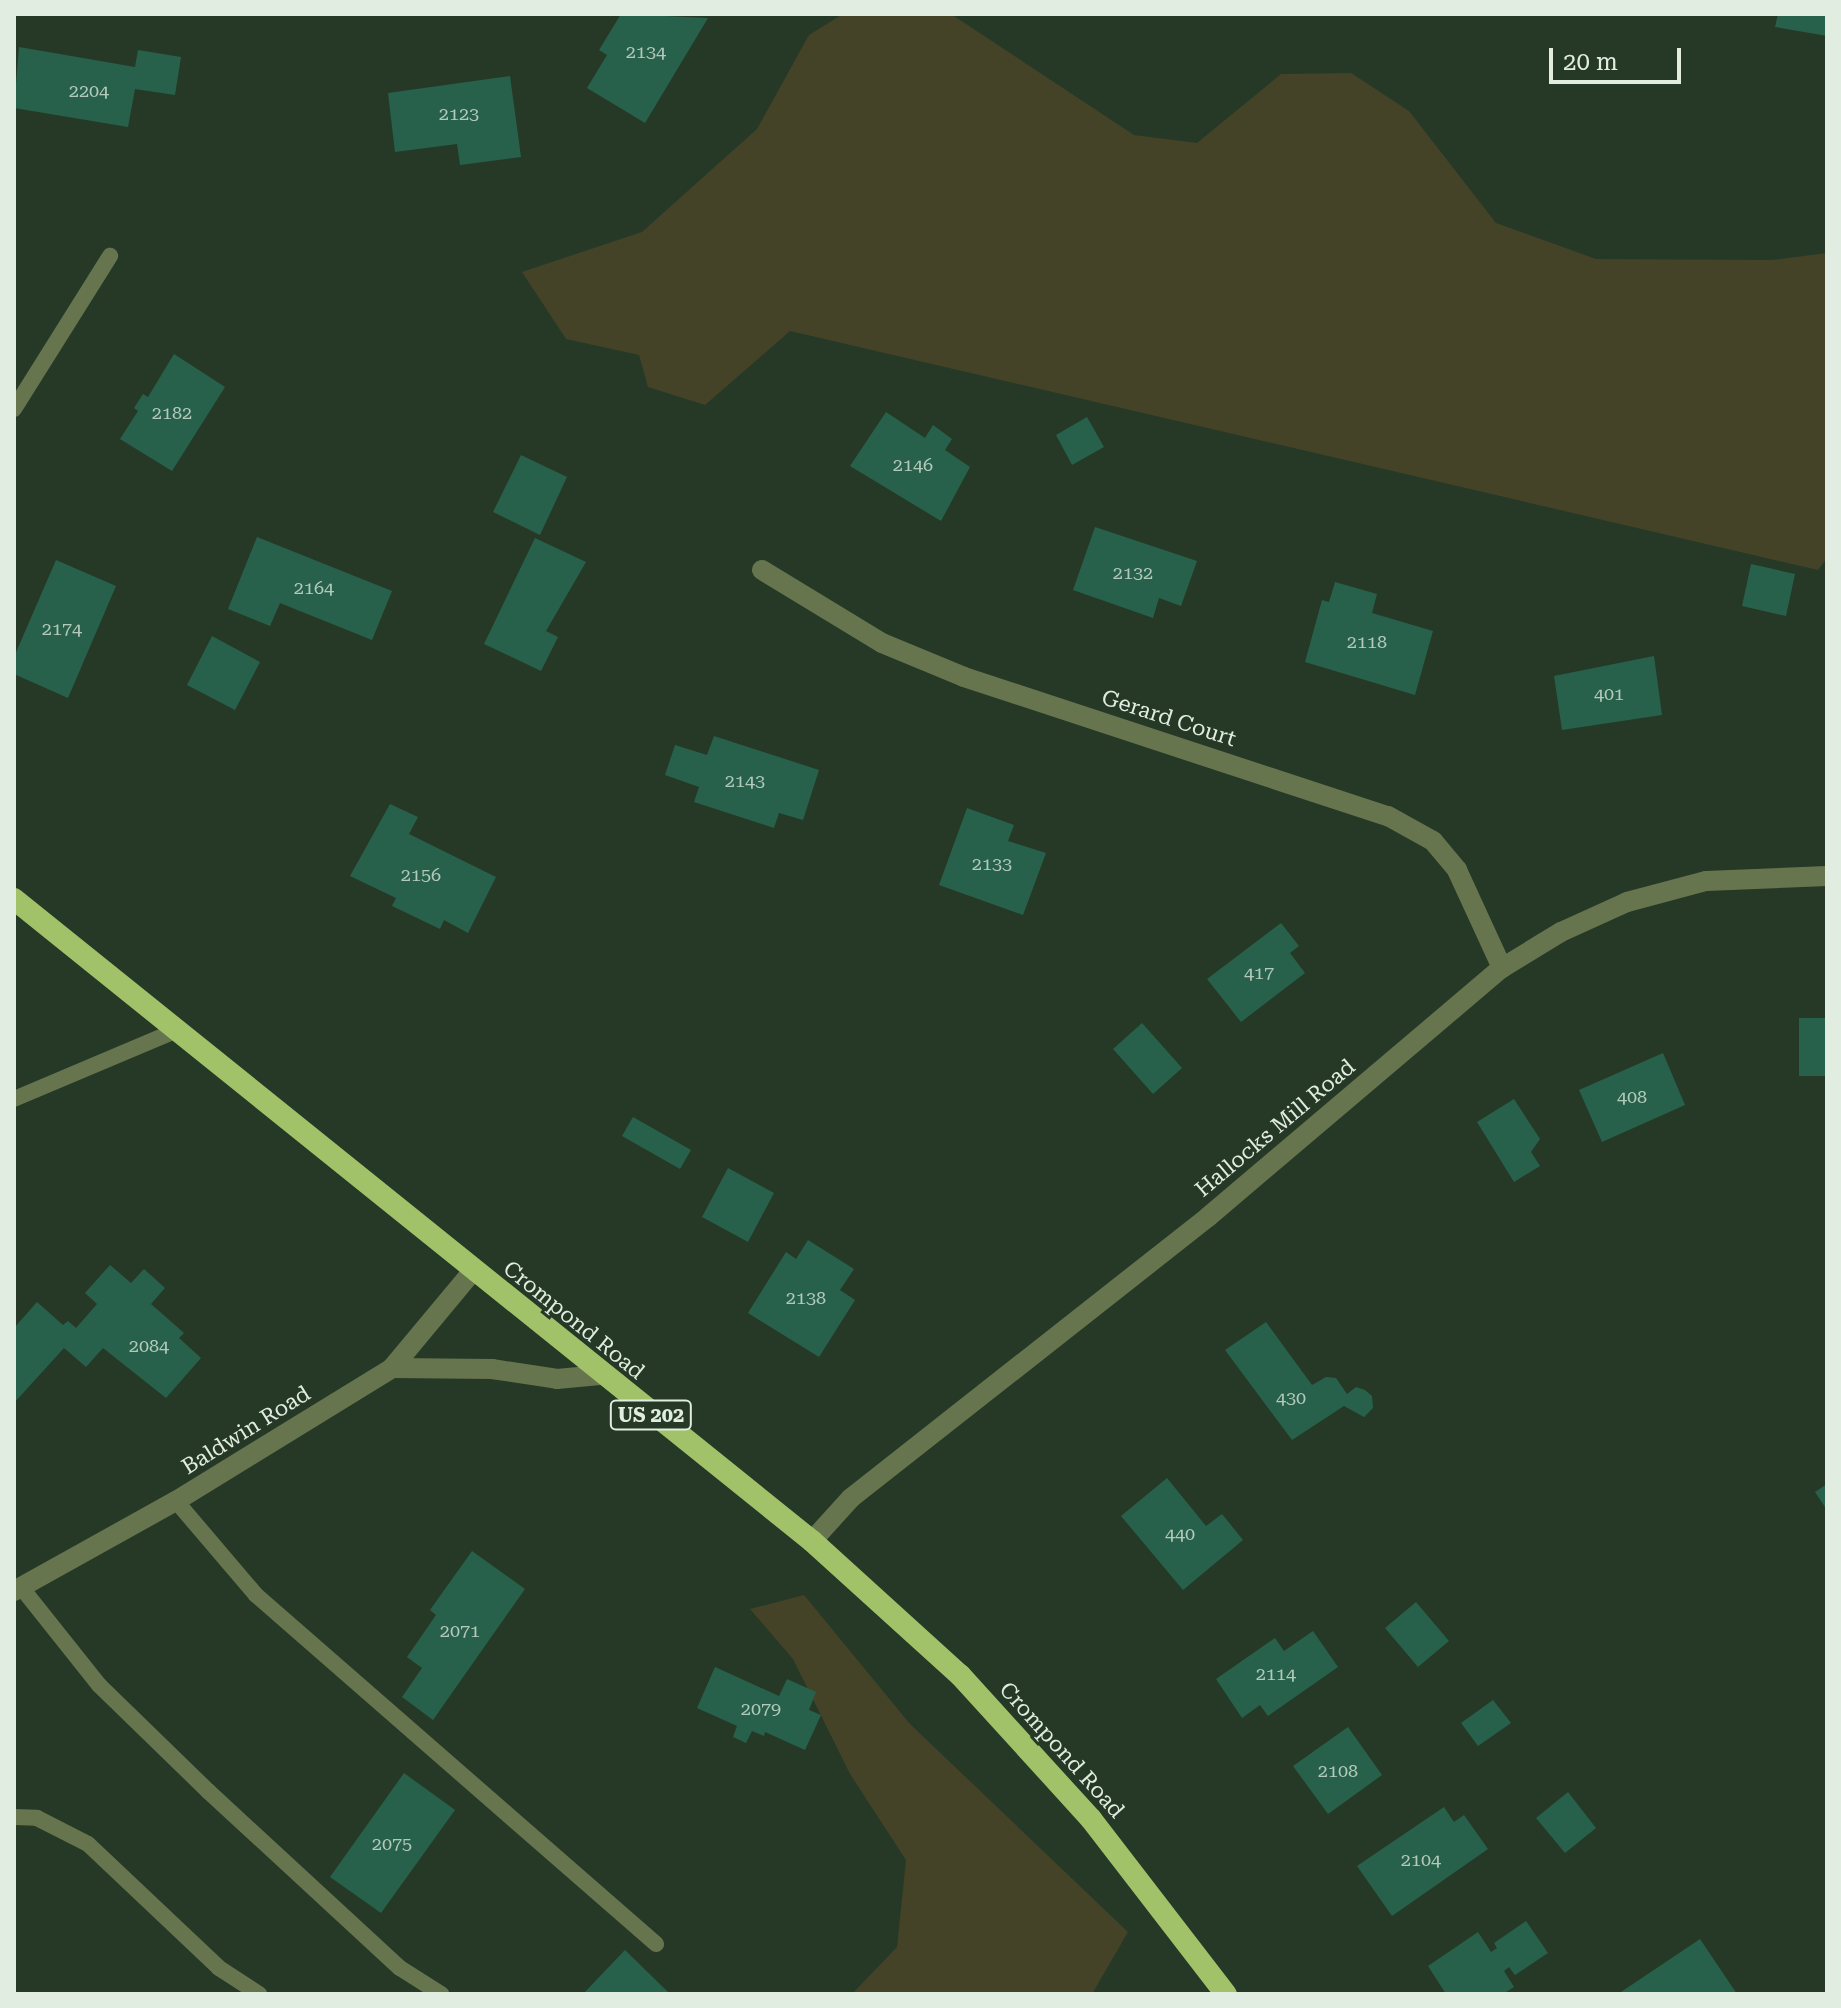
<!DOCTYPE html>
<html>
<head>
<meta charset="utf-8">
<style>
  body { margin:0 }
  #map { position:relative; width:1841px; height:2008px; overflow:hidden; background:#253926; font-family:"Roboto Serif",serif }
  div>[style] { position:absolute }
  .green>* { inset:0; background:#444327 }
  .building>* { inset:0; background:#28614b }
  .service>* { height:16px; margin:-8px; padding:0 8px; transform-origin:8px; border-radius:8px; background:#67754f }
  .minor>* { height:20px; margin:-10px; padding:0 10px; transform-origin:10px; border-radius:10px; background:#67754f }
  .tertiary>* { height:20px; margin:-10px; padding:0 10px; transform-origin:10px; border-radius:10px; background:#67754f }
  .trunk>* { height:22px; margin:-11px; padding:0 11px; transform-origin:11px; border-radius:11px; background:#a2c269 }
  span { translate:-50% -50%; white-space:nowrap; text-align:center; line-height:1.15; -webkit-text-stroke:6px #253926; paint-order:stroke }
  .number-label { font-size:18px; color:#b3cabb }
  .number-label span { -webkit-text-stroke-width:0 }
  .shield-label span { padding:2px 6px; background:#253926; border:2px solid; border-radius:6px; -webkit-text-stroke-width:0 }
  .shield-label { font-size:20px; color:#e1ede0; font-weight:700 }
  .street-label { font-size:22px; color:#e1ede0 }
  .frame { position:absolute; inset:0; border:16px solid #e1ede0; pointer-events:none }
  .scale { position:absolute; left:1549px; top:48px; width:132px; height:36px; box-sizing:border-box; border:4px solid #e1ede0; border-top:0; padding-left:10px; font-size:24px; line-height:28px; white-space:nowrap; color:#e1ede0; -webkit-text-stroke:6px #253926; paint-order:stroke }
</style>
</head>
<body>
<div id="map">
  <div class="green">
    <i style="clip-path:polygon(843px 14px,951px 14px,1134px 135px,1197px 143px,1281px 74px,1351px 73px,1409px 111px,1496px 223px,1596px 259px,1772px 260px,1827px 253px,1827px 558px,1818px 570px,790px 331px,705px 405px,648px 387px,639px 355px,566px 339px,522px 272px,642px 232px,757px 129px,809px 35px)"></i>
    <i style="clip-path:polygon(804px 1595px,910px 1724px,1128px 1932px,1092px 1994px,852px 1994px,897px 1947px,906px 1860px,850px 1774px,793px 1659px,750px 1609px)"></i>
  </div>
  <div class="building">
    <i style="clip-path:polygon(621px 14px,708px 18px,645px 123px,587px 88px,607px 55px,599px 50px)"></i>
    <i style="clip-path:polygon(1778px 14px,1827px 14px,1827px 36px,1775px 27px)"></i>
    <i style="clip-path:polygon(19px 47px,135px 67px,138px 50px,181px 57px,175px 95px,135px 89px,128px 127px,14px 108px)"></i>
    <i style="clip-path:polygon(510px 76px,521px 157px,460px 165px,457px 144px,395px 152px,388px 93px)"></i>
    <i style="clip-path:polygon(174px 354px,225px 387px,172px 471px,120px 439px,138px 411px,134px 408px,143px 394px,148px 397px)"></i>
    <i style="clip-path:polygon(886px 412px,925px 438px,933px 425px,952px 439px,945px 450px,970px 467px,941px 521px,850px 466px)"></i>
    <i style="clip-path:polygon(1087px 417px,1104px 447px,1072px 465px,1056px 435px)"></i>
    <i style="clip-path:polygon(521px 455px,567px 477px,540px 535px,493px 512px)"></i>
    <i style="clip-path:polygon(1095px 527px,1197px 561px,1181px 606px,1159px 598px,1153px 618px,1073px 590px)"></i>
    <i style="clip-path:polygon(257px 537px,392px 591px,372px 640px,280px 603px,270px 626px,228px 609px)"></i>
    <i style="clip-path:polygon(535px 538px,586px 562px,546px 631px,558px 637px,541px 671px,484px 644px)"></i>
    <i style="clip-path:polygon(56px 560px,116px 586px,68px 698px,14px 674px,14px 657px)"></i>
    <i style="clip-path:polygon(1751px 564px,1795px 574px,1786px 616px,1742px 606px)"></i>
    <i style="clip-path:polygon(1335px 582px,1377px 594px,1372px 613px,1433px 631px,1415px 695px,1305px 662px,1322px 600px,1329px 602px)"></i>
    <i style="clip-path:polygon(212px 636px,260px 662px,235px 710px,187px 685px)"></i>
    <i style="clip-path:polygon(1654px 656px,1662px 715px,1562px 730px,1554px 676px)"></i>
    <i style="clip-path:polygon(714px 736px,819px 770px,803px 820px,779px 813px,774px 828px,694px 802px,699px 787px,665px 775px,675px 745px,707px 755px)"></i>
    <i style="clip-path:polygon(390px 804px,418px 817px,409px 834px,496px 877px,468px 933px,444px 920px,440px 929px,392px 906px,396px 898px,350px 876px)"></i>
    <i style="clip-path:polygon(967px 808px,1014px 825px,1008px 841px,1046px 853px,1023px 915px,939px 885px)"></i>
    <i style="clip-path:polygon(1281px 923px,1299px 946px,1290px 953px,1305px 973px,1241px 1022px,1207px 979px)"></i>
    <i style="clip-path:polygon(1799px 1018px,1827px 1018px,1827px 1076px,1799px 1076px)"></i>
    <i style="clip-path:polygon(1142px 1023px,1182px 1068px,1153px 1094px,1113px 1049px)"></i>
    <i style="clip-path:polygon(1663px 1053px,1685px 1105px,1602px 1142px,1579px 1090px)"></i>
    <i style="clip-path:polygon(1514px 1099px,1540px 1139px,1531px 1152px,1540px 1166px,1514px 1182px,1477px 1122px)"></i>
    <i style="clip-path:polygon(633px 1117px,691px 1150px,680px 1169px,622px 1136px)"></i>
    <i style="clip-path:polygon(728px 1168px,774px 1193px,748px 1242px,702px 1217px)"></i>
    <i style="clip-path:polygon(808px 1240px,854px 1269px,840px 1290px,855px 1300px,819px 1357px,748px 1313px,786px 1252px,796px 1259px)"></i>
    <i style="clip-path:polygon(110px 1265px,131px 1283px,144px 1269px,165px 1288px,151px 1304px,184px 1333px,179px 1338px,201px 1358px,166px 1398px,103px 1348px,86px 1367px,64px 1348px,14px 1403px,14px 1328px,37px 1302px,63px 1325px,68px 1321px,76px 1328px,97px 1304px,85px 1293px)"></i>
    <i style="clip-path:polygon(1266px 1322px,1312px 1385px,1326px 1377px,1336px 1378px,1347px 1394px,1356px 1387px,1365px 1390px,1372px 1396px,1373px 1408px,1364px 1417px,1344px 1406px,1292px 1440px,1225px 1350px)"></i>
    <i style="clip-path:polygon(1167px 1478px,1206px 1526px,1222px 1514px,1243px 1540px,1183px 1590px,1121px 1516px)"></i>
    <i style="clip-path:polygon(1827px 1484px,1827px 1510px,1815px 1492px)"></i>
    <i style="clip-path:polygon(472px 1551px,525px 1589px,433px 1720px,402px 1697px,422px 1668px,407px 1657px,436px 1615px,430px 1610px)"></i>
    <i style="clip-path:polygon(1416px 1602px,1449px 1641px,1418px 1667px,1385px 1628px)"></i>
    <i style="clip-path:polygon(1313px 1631px,1338px 1667px,1268px 1716px,1260px 1705px,1242px 1718px,1216px 1679px,1275px 1638px,1284px 1651px)"></i>
    <i style="clip-path:polygon(715px 1667px,779px 1696px,787px 1679px,816px 1692px,809px 1710px,821px 1715px,805px 1750px,765px 1732px,764px 1736px,752px 1731px,746px 1743px,733px 1737px,737px 1726px,697px 1708px)"></i>
    <i style="clip-path:polygon(1493px 1700px,1511px 1723px,1478px 1746px,1461px 1723px)"></i>
    <i style="clip-path:polygon(1348px 1727px,1382px 1775px,1328px 1814px,1293px 1766px)"></i>
    <i style="clip-path:polygon(404px 1773px,455px 1810px,381px 1913px,330px 1877px)"></i>
    <i style="clip-path:polygon(1568px 1792px,1596px 1828px,1565px 1853px,1536px 1818px)"></i>
    <i style="clip-path:polygon(1444px 1807px,1454px 1822px,1464px 1815px,1488px 1849px,1392px 1916px,1357px 1866px)"></i>
    <i style="clip-path:polygon(1526px 1921px,1548px 1953px,1515px 1975px,1509px 1967px,1504px 1971px,1514px 1987px,1503px 1994px,1446px 1994px,1428px 1966px,1478px 1932px,1491px 1952px,1497px 1948px,1494px 1943px)"></i>
    <i style="clip-path:polygon(1700px 1939px,1737px 1994px,1618px 1994px)"></i>
    <i style="clip-path:polygon(625px 1950px,670px 1994px,583px 1994px)"></i>
  </div>
  <div class="service">
    <i style="left:14px;top:409px;width:181px;rotate:-57.9deg"></i>
    <i style="left:14px;top:1099px;width:177px;rotate:-22.9deg"></i>
    <i style="left:176px;top:1501px;width:123px;rotate:49.6deg"></i>
    <i style="left:256px;top:1595px;width:531px;rotate:41.1deg"></i>
    <i style="left:21px;top:1587px;width:125px;rotate:51.5deg"></i>
    <i style="left:99px;top:1685px;width:152px;rotate:44.2deg"></i>
    <i style="left:208px;top:1791px;width:261px;rotate:42.7deg"></i>
    <i style="left:400px;top:1968px;width:49px;rotate:32.4deg"></i>
    <i style="left:14px;top:1817px;width:23px;rotate:2deg"></i>
    <i style="left:37px;top:1818px;width:57px;rotate:27deg"></i>
    <i style="left:88px;top:1844px;width:180px;rotate:43.4deg"></i>
    <i style="left:219px;top:1968px;width:48px;rotate:33deg"></i>
  </div>
  <div class="minor">
    <i style="left:762px;top:570px;width:140px;rotate:31.3deg"></i>
    <i style="left:882px;top:643px;width:89px;rotate:22.5deg"></i>
    <i style="left:964px;top:677px;width:446px;rotate:18.2deg"></i>
    <i style="left:1388px;top:816px;width:51px;rotate:29.1deg"></i>
    <i style="left:1433px;top:841px;width:38px;rotate:50deg"></i>
    <i style="left:1457px;top:870px;width:108px;rotate:65.3deg"></i>
    <i style="left:812px;top:1541px;width:58px;rotate:-47.8deg"></i>
    <i style="left:851px;top:1498px;width:454px;rotate:-38.2deg"></i>
    <i style="left:1208px;top:1217px;width:385px;rotate:-40.3deg"></i>
    <i style="left:1502px;top:968px;width:69px;rotate:-31.4deg"></i>
    <i style="left:1561px;top:932px;width:72px;rotate:-24.4deg"></i>
    <i style="left:1627px;top:902px;width:82px;rotate:-14.9deg"></i>
    <i style="left:1706px;top:881px;width:121px;rotate:-2.4deg"></i>
  </div>
  <div class="tertiary">
    <i style="left:392px;top:1368px;width:100px;rotate:0.6deg"></i>
    <i style="left:492px;top:1369px;width:66px;rotate:8.7deg"></i>
    <i style="left:557px;top:1379px;width:43px;rotate:-5.3deg"></i>
    <i style="left:14px;top:1591px;width:185px;rotate:-29.1deg"></i>
    <i style="left:176px;top:1501px;width:254px;rotate:-31.6deg"></i>
    <i style="left:392px;top:1368px;width:125px;rotate:-50.2deg"></i>
  </div>
  <div class="trunk">
    <i style="left:14px;top:899px;width:1024px;rotate:38.82deg"></i>
    <i style="left:812px;top:1541px;width:200px;rotate:42.2deg"></i>
    <i style="left:960px;top:1675px;width:195px;rotate:47.7deg"></i>
    <i style="left:1091px;top:1819px;width:221px;rotate:52.4deg"></i>
  </div>
  <div class="number-label">
    <span style="left:646px;top:52px">2134</span>
    <span style="left:89px;top:91px">2204</span>
    <span style="left:459px;top:114px">2123</span>
    <span style="left:172px;top:413px">2182</span>
    <span style="left:913px;top:465px">2146</span>
    <span style="left:1133px;top:573px">2132</span>
    <span style="left:314px;top:588px">2164</span>
    <span style="left:62px;top:629px">2174</span>
    <span style="left:1367px;top:642px">2118</span>
    <span style="left:1609px;top:694px">401</span>
    <span style="left:745px;top:781px">2143</span>
    <span style="left:992px;top:864px">2133</span>
    <span style="left:421px;top:875px">2156</span>
    <span style="left:1259px;top:973px">417</span>
    <span style="left:1632px;top:1097px">408</span>
    <span style="left:806px;top:1298px">2138</span>
    <span style="left:149px;top:1346px">2084</span>
    <span style="left:1291px;top:1398px">430</span>
    <span style="left:1180px;top:1534px">440</span>
    <span style="left:460px;top:1631px">2071</span>
    <span style="left:1276px;top:1674px">2114</span>
    <span style="left:761px;top:1709px">2079</span>
    <span style="left:1338px;top:1771px">2108</span>
    <span style="left:392px;top:1844px">2075</span>
    <span style="left:1421px;top:1860px">2104</span>
  </div>
  <div class="shield-label">
    <span style="left:651px;top:1415px">US 202</span>
  </div>
  <div class="street-label">
    <span style="left:1169px;top:718px;rotate:18deg">Gerard Court</span>
    <span style="left:1275px;top:1128px;rotate:-40deg">Hallocks Mill Road</span>
    <span style="left:574px;top:1320px;rotate:39deg">Crompond Road</span>
    <span style="left:246px;top:1430px;rotate:-32deg">Baldwin Road</span>
    <span style="left:1062px;top:1750px;rotate:48deg">Crompond Road</span>
  </div>
  <div class="frame"></div>
  <div class="scale">20 m</div>
</div>
</body>
</html>
